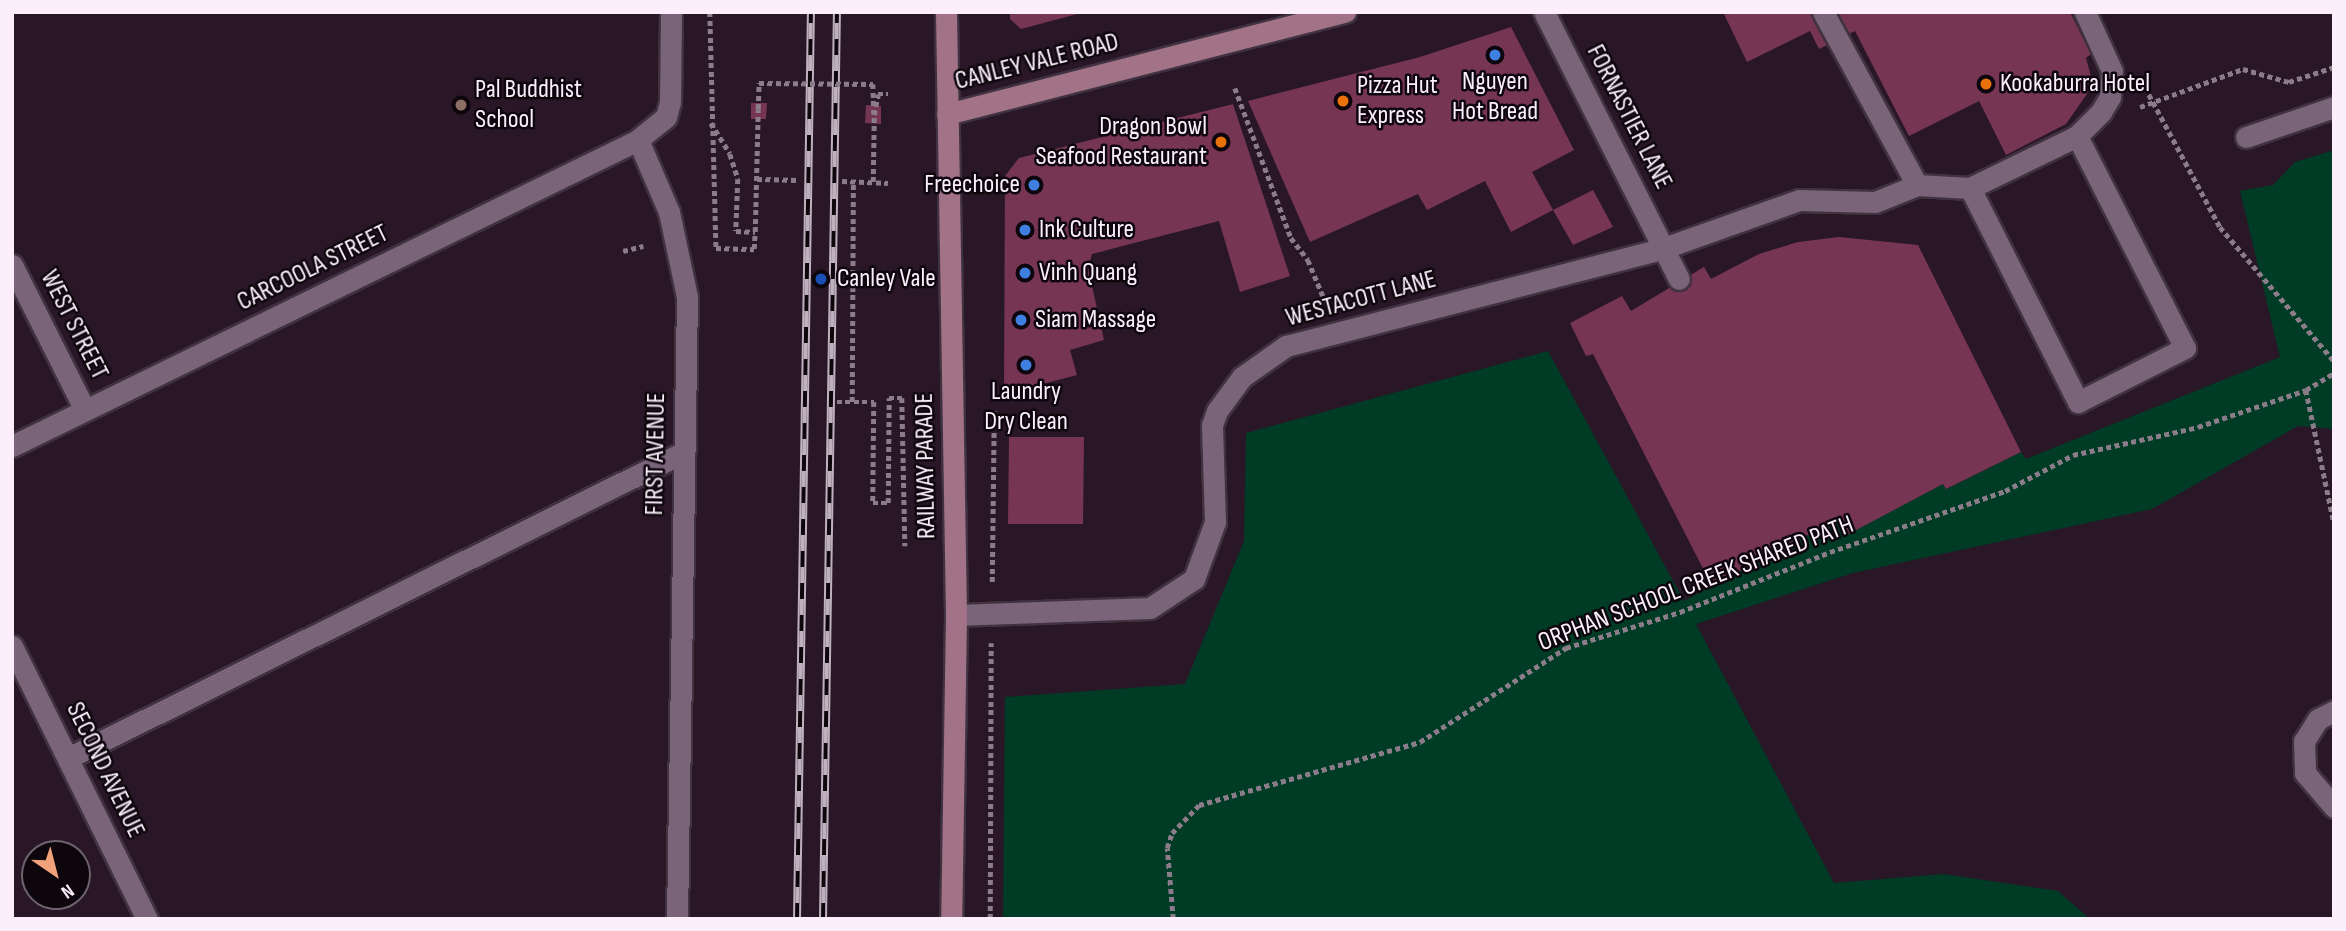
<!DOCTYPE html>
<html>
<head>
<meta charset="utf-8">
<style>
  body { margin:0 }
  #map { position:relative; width:2346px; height:931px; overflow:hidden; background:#291728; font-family:"Sofia Sans Condensed",sans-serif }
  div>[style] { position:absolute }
  .green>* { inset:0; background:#003b25 }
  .building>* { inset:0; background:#763553 }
  .path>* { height:4.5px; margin-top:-2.25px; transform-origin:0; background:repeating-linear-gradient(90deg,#8b7c8a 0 5px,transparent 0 8.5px) }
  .roads { filter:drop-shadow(2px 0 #403240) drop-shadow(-2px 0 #403240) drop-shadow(0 2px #403240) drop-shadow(0 -2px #403240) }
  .lane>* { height:21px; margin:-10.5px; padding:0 10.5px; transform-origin:10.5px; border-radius:10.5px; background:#7a6479 }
  .street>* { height:21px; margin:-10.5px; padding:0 10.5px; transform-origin:10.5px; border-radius:10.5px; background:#7a6479 }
  .secondary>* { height:21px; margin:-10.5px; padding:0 10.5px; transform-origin:10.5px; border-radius:10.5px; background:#a27387 }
  .rail>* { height:8px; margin-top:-4px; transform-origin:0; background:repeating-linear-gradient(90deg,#0d060d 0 16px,#beb0bd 0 32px); box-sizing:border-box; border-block:2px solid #beb0bd }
  .path-bridge>* { height:4.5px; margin-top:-2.25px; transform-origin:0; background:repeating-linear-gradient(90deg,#8b7c8a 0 5px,transparent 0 8.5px) }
  .dots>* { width:19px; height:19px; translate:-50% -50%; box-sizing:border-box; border:4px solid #0d060d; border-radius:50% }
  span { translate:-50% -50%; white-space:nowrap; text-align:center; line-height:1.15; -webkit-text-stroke:5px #0d060d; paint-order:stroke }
  .street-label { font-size:26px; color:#fceffb }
  .poi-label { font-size:26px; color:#fceffb }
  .left { translate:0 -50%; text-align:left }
  .right { translate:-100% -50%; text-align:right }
  .frame { position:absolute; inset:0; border:14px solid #fceffb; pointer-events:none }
  .north { position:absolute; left:21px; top:840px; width:70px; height:70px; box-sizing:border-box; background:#0d060d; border:2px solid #6d636c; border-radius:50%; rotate:145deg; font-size:19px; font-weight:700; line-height:28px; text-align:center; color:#fceffb }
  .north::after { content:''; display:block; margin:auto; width:24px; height:32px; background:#f1a27b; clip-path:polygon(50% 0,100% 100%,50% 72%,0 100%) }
</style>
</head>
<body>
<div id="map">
  <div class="green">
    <i style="clip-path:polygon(2334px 150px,2334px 429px,2298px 426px,2152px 509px,1853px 573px,1696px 624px,1834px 883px,1944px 874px,2058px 891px,2090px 919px,1003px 919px,1005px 697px,1185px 684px,1244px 541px,1246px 433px,1548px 351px,1684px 601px,1836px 520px,1846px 535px,1943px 484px,1947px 489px,2021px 452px,2026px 459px,2280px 357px,2240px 191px,2273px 185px,2295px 162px)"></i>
  </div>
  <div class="building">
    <i style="clip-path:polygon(1010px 12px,1081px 12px,1081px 13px,1021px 29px,1010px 19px)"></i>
    <i style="clip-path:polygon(1723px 12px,2070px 12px,2091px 54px,2086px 58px,2091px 77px,2089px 91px,2066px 124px,2006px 155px,1979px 101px,1909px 136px,1855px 31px,1819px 49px,1810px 31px,1747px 62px)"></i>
    <i style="clip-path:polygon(1511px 27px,1574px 150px,1532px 172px,1553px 210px,1593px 190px,1613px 227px,1573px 245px,1553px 210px,1511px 232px,1485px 181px,1427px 210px,1418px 194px,1310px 242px,1248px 101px,1420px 57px)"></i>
    <i style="clip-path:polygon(751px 103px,767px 103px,766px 119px,751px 119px)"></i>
    <i style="clip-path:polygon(1233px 104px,1290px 276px,1240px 292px,1219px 221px,1092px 254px,1088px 268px,1104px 340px,1070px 350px,1077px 375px,1004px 394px,1005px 176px,1019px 158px)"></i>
    <i style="clip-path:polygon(866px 105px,881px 106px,881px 124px,865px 123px)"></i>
    <i style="clip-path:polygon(1839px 237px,1918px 245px,2021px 452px,1946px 489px,1943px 484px,1845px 536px,1836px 520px,1712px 586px,1593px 354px,1586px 356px,1570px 323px,1622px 296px,1631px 311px,1704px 267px,1711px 279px,1759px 254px,1798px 242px)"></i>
    <i style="clip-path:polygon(1009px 437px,1084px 437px,1083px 524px,1008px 524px)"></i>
  </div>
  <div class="path">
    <i style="left:710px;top:12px;width:236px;rotate:88.5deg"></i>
    <i style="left:716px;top:248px;width:38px;rotate:2deg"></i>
    <i style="left:754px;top:249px;width:17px;rotate:-87deg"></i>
    <i style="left:2145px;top:87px;width:159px;rotate:61.8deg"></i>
    <i style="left:2220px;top:227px;width:176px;rotate:49.6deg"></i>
    <i style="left:1235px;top:88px;width:160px;rotate:69.5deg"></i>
    <i style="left:1291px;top:238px;width:28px;rotate:52deg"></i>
    <i style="left:1308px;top:260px;width:47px;rotate:67.3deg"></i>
    <i style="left:2140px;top:107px;width:110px;rotate:-20.3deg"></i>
    <i style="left:2243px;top:69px;width:48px;rotate:15.8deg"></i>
    <i style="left:2289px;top:82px;width:47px;rotate:-18.4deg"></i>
    <i style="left:711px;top:123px;width:36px;rotate:58deg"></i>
    <i style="left:730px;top:154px;width:26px;rotate:72deg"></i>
    <i style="left:738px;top:179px;width:52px;rotate:92.2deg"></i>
    <i style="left:736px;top:231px;width:19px;rotate:3deg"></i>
    <i style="left:755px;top:232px;width:123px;rotate:-88.6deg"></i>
    <i style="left:757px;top:179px;width:40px;rotate:1.4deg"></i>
    <i style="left:842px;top:181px;width:46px;rotate:2.5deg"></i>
    <i style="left:873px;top:182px;width:67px;rotate:-89.1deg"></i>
    <i style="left:874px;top:115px;width:21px;rotate:-79deg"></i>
    <i style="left:878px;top:94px;width:10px"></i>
    <i style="left:623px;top:251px;width:21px;rotate:-14deg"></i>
    <i style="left:2306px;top:390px;width:136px;rotate:78.1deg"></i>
    <i style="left:837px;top:402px;width:37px"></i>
    <i style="left:874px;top:402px;width:101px;rotate:90.6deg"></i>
    <i style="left:873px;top:503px;width:15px"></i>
    <i style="left:888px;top:503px;width:105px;rotate:-89.5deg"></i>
    <i style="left:889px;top:398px;width:13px"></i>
    <i style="left:902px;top:398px;width:148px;rotate:88.8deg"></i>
    <i style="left:852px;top:402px;width:220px;rotate:-89.7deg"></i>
    <i style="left:992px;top:582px;width:171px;rotate:-89.3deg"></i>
    <i style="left:990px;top:919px;width:276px;rotate:-89.8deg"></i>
    <i style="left:1173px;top:919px;width:71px;rotate:-94.8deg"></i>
    <i style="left:1167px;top:848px;width:16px;rotate:-72deg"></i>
    <i style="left:1172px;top:833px;width:39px;rotate:-46deg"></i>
    <i style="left:1199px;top:805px;width:230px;rotate:-15.9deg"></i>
    <i style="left:1420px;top:742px;width:174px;rotate:-32.8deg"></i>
    <i style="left:1566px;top:648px;width:120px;rotate:-17.5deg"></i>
    <i style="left:1680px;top:612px;width:162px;rotate:-21.8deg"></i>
    <i style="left:1830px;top:552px;width:185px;rotate:-19.2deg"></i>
    <i style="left:2005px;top:491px;width:77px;rotate:-27.9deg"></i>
    <i style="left:2073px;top:455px;width:128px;rotate:-12.6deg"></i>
    <i style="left:2198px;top:427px;width:114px;rotate:-18.9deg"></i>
    <i style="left:2306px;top:390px;width:33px;rotate:-31deg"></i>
  </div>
  <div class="roads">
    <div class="lane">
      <i style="left:1544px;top:12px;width:299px;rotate:63.2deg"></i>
      <i style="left:1823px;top:12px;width:197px;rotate:61.5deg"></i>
      <i style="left:1970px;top:188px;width:119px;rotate:-25.9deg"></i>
      <i style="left:2077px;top:136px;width:34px;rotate:-45deg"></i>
      <i style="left:2101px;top:112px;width:17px;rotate:-59deg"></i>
      <i style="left:2110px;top:97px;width:26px;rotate:-86deg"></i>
      <i style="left:2112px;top:71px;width:65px;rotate:-114.6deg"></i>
      <i style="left:956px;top:615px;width:194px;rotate:-2.1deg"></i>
      <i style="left:1150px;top:608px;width:53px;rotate:-33.4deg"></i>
      <i style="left:1194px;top:579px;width:61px;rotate:-69.8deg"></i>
      <i style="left:1215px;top:522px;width:97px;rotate:-91.8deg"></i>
      <i style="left:1212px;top:425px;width:15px;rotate:-70deg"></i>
      <i style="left:1217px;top:411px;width:42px;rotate:-53.7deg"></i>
      <i style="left:1242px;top:377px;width:54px;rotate:-35.2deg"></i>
      <i style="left:1286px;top:346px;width:390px;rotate:-14.5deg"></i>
      <i style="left:1664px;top:248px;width:143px;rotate:-19.6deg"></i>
      <i style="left:1799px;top:200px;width:76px;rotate:1.5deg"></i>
      <i style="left:1875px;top:202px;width:45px;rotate:-22deg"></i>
      <i style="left:1917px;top:185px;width:53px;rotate:3.2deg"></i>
      <i style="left:1970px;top:188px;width:240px;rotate:63.2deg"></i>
      <i style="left:2078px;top:402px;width:120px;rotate:-26.8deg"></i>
      <i style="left:2185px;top:348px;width:238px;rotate:-117deg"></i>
      <i style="left:2334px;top:711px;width:18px;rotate:153deg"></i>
      <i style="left:2318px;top:719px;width:26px;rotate:122deg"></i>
      <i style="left:2304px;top:741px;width:32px;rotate:88deg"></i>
      <i style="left:2305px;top:773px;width:45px;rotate:49.5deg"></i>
    </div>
    <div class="street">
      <i style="left:671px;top:12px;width:90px;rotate:90.6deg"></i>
      <i style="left:670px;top:102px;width:16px;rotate:105deg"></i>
      <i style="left:666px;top:117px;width:36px;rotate:141deg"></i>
      <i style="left:638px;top:140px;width:78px;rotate:66.7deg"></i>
      <i style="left:669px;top:212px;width:87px;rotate:78deg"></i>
      <i style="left:687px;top:297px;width:622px;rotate:90.92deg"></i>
      <i style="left:2246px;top:137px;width:93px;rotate:-18.8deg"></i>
      <i style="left:12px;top:265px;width:162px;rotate:63.3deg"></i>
      <i style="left:12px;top:446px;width:697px;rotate:-26.05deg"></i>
      <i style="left:12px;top:646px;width:305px;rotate:63.7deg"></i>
      <i style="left:68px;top:758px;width:688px;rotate:-26.42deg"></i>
    </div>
    <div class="secondary">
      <i style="left:946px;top:12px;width:603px;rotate:89.05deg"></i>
      <i style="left:956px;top:615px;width:304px;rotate:90.9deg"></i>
      <i style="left:947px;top:114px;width:411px;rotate:-14.4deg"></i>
    </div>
  </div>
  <div class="rail">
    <i style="left:797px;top:919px;width:907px;rotate:-89.12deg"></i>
    <i style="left:823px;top:919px;width:907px;rotate:-89.12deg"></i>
  </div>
  <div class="path-bridge">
    <i style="left:758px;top:109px;width:26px;rotate:-88deg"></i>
    <i style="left:759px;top:83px;width:114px;rotate:0.5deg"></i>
    <i style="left:873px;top:84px;width:31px;rotate:88deg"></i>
  </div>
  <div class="dots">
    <i style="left:1495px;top:55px;background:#3f7fe0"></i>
    <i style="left:1986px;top:84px;background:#e8710a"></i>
    <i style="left:1343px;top:101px;background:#e8710a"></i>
    <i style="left:461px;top:105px;background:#8d6e63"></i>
    <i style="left:1221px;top:142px;background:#e8710a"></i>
    <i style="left:1034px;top:185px;background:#3f7fe0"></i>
    <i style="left:1025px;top:230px;background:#3f7fe0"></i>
    <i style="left:1025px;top:273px;background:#3f7fe0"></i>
    <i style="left:821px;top:279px;background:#1a4fb4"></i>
    <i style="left:1021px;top:320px;background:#3f7fe0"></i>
    <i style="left:1026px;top:365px;background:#3f7fe0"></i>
  </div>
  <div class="street-label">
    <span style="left:1037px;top:62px;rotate:-14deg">CANLEY VALE ROAD</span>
    <span style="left:1629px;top:117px;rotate:63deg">FORNASTIER LANE</span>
    <span style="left:313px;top:268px;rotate:-26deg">CARCOOLA STREET</span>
    <span style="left:1361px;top:299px;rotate:-15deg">WESTACOTT LANE</span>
    <span style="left:74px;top:325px;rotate:63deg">WEST STREET</span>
    <span style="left:656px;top:454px;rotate:-89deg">FIRST AVENUE</span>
    <span style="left:926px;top:466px;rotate:-91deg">RAILWAY PARADE</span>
    <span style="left:1696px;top:584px;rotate:-21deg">ORPHAN SCHOOL CREEK SHARED PATH</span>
    <span style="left:105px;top:770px;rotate:64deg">SECOND AVENUE</span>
  </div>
  <div class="poi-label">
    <span style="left:1495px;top:97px">Nguyen<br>Hot Bread</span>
    <span class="left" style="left:2000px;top:84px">Kookaburra Hotel</span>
    <span class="left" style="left:1357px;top:101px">Pizza Hut<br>Express</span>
    <span class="left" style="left:475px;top:105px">Pal Buddhist<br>School</span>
    <span class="right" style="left:1207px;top:142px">Dragon Bowl<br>Seafood Restaurant</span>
    <span class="right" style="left:1020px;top:185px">Freechoice</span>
    <span class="left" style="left:1039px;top:230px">Ink Culture</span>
    <span class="left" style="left:1039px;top:273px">Vinh Quang</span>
    <span class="left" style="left:837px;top:279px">Canley Vale</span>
    <span class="left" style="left:1035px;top:320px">Siam Massage</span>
    <span style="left:1026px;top:407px">Laundry<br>Dry Clean</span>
  </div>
  <div class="frame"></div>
  <div class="north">N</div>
</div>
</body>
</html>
